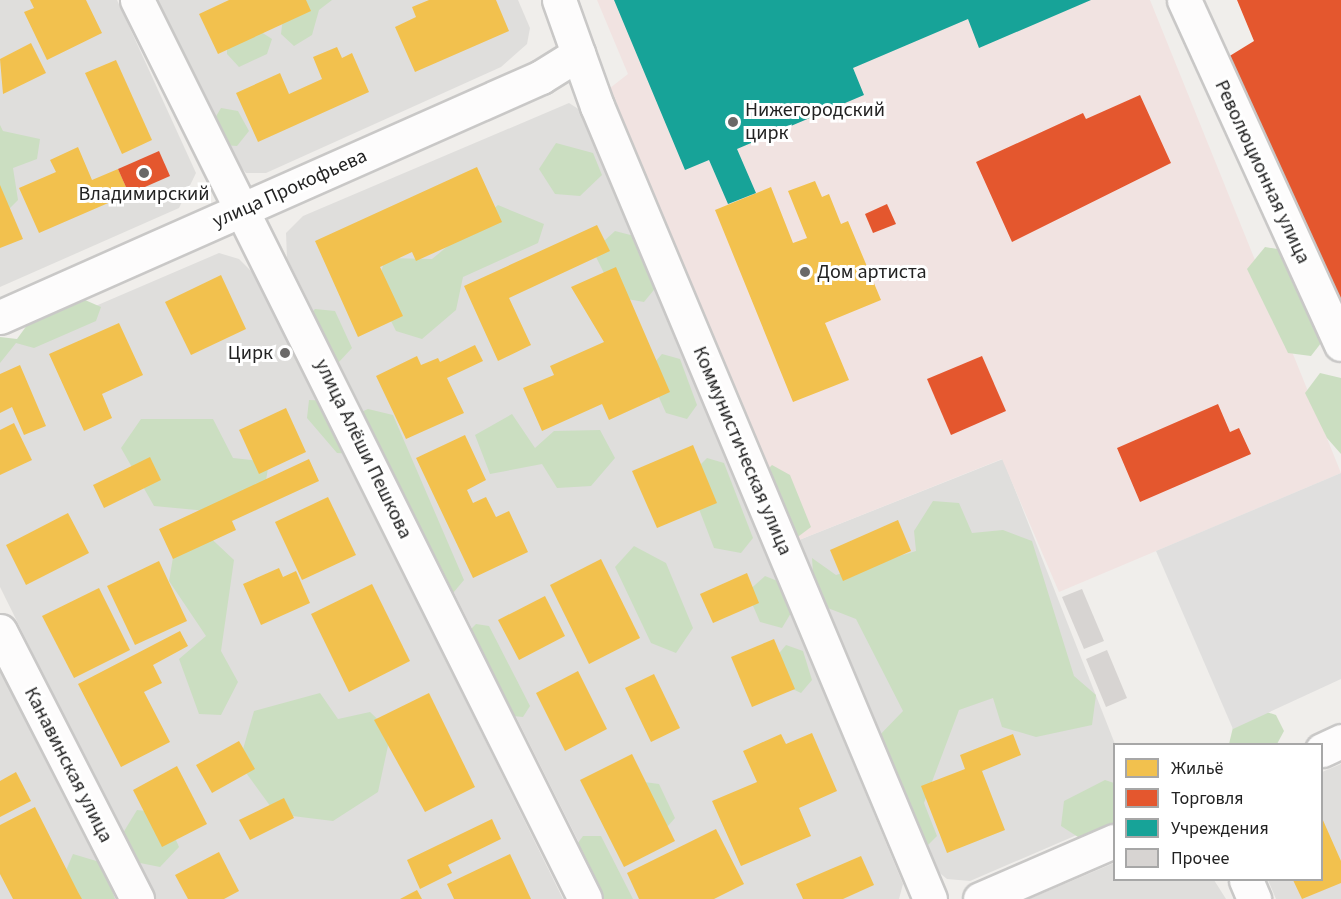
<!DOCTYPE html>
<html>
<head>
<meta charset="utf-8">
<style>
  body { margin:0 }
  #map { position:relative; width:1341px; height:899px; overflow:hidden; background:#f0eeeb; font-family:"Source Sans 3",sans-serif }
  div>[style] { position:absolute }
  .residential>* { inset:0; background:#dfdedc }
  .commercial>* { inset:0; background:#f1e3e1 }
  .forest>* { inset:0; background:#cbdec1 }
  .parking>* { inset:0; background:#e0dfde }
  .homes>* { inset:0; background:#f2c14e }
  .shops>* { inset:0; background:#e4572e }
  .public>* { inset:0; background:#17a398 }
  .building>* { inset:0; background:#d7d4d2 }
  .roads { filter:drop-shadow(2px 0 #c9c8c7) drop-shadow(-2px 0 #c9c8c7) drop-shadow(0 2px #c9c8c7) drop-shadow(0 -2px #c9c8c7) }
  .minor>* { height:33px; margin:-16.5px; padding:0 16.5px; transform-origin:16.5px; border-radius:16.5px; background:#fdfcfc }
  .dots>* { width:16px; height:16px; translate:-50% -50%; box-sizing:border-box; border:3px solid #fff; border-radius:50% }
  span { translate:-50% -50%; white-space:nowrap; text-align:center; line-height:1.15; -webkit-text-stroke:6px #fff; paint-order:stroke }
  .poi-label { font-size:20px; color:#222 }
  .left { translate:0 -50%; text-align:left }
  .right { translate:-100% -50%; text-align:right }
  .street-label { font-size:20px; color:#222 }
  .legend { position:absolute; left:1113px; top:743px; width:210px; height:138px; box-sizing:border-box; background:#fff; border:2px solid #a7a7a7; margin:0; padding:8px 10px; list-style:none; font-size:18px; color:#222 }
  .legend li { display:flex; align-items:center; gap:12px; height:30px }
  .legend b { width:30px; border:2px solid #a7a7a7 }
</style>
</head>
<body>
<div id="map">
  <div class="residential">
    <i style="clip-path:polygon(0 0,117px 0,196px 173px,179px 208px,0 287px)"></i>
    <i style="clip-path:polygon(158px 0,518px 0,530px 28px,527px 44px,501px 67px,266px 173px,246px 173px,233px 158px)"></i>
    <i style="clip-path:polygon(569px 103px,583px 112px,903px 884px,899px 899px,607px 899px,287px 258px,286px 233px,303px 216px)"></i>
    <i style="clip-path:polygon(219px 253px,239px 259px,257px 277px,563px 899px,155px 899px,0 587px,0 347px)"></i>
    <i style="clip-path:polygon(1003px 459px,1115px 744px,1114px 819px,970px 881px,947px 879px,936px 870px,799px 540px)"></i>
    <i style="clip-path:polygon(0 670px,116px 899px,0 899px)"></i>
    <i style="clip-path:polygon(1341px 764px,1341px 899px,1276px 899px,1268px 880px,1322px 880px,1322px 772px)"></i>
    <i style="clip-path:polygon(1114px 863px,1114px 880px,1214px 880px,1226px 899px,1029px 899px)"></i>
  </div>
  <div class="commercial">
    <i style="clip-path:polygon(597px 0,1150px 0,1341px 473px,1059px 592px,1002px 459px,799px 540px,610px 88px,628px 74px)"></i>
  </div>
  <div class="forest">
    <i style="clip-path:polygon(285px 0,332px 0,319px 10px,312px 35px,294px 46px,281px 34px)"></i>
    <i style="clip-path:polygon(255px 28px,272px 39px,267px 54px,239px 67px,227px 54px,227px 42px)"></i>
    <i style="clip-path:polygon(221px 108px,238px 111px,249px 131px,237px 146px,223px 145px,212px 123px)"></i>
    <i style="clip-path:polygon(0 125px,3px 131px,40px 139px,37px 159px,13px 168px,18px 200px,5px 213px,0 213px)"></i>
    <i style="clip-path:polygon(556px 143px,593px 153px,602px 175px,580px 196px,555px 194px,539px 169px)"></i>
    <i style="clip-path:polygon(498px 205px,544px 224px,538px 243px,463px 277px,456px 310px,422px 339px,396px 331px,376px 291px,385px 258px,432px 259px)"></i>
    <i style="clip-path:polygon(615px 231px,646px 239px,662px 280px,644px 302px,616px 297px,593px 251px)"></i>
    <i style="clip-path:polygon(1265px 247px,1295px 252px,1328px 334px,1311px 356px,1288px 353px,1247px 269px)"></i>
    <i style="clip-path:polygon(85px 300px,101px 307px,96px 321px,34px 348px,16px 343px,0 363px,0 337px,17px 339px,30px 321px)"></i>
    <i style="clip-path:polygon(315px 309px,335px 311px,352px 348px,338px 363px,320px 359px,304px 321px)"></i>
    <i style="clip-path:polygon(662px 354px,680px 359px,697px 405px,687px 419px,666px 413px,647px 371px)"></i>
    <i style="clip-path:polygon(1320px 373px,1341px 378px,1341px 454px,1327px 438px,1305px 393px)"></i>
    <i style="clip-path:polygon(309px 400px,331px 401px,341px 421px,368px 409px,393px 415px,464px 580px,453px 593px,438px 588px,374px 455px,337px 453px,307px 418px)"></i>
    <i style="clip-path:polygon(512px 414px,535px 448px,554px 431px,600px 430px,615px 458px,591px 486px,557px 488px,542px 464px,490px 474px,475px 435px)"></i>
    <i style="clip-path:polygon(141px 419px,213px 419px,233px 458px,269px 462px,264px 493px,218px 512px,154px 506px,121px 448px)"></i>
    <i style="clip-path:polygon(707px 458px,724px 463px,753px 538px,741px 553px,714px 548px,687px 478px)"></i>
    <i style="clip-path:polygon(772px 465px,790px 475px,811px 527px,795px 539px,761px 476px)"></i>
    <i style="clip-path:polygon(933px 501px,959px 503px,972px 533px,1003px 530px,1032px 541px,1074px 676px,1096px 695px,1092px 725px,1036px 737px,1002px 727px,993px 698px,959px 710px,924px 803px,937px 836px,919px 854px,875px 740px,903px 711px,856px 619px,815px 603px,812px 558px,836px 575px,916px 551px,914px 531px)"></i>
    <i style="clip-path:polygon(201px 529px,234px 560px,221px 651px,238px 682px,221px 715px,199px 714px,179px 659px,206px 636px,169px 581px,176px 540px)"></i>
    <i style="clip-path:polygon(634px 546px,666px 563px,693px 628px,676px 653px,651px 643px,615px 567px)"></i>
    <i style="clip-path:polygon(765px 576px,785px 584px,794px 608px,782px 628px,760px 622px,747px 592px)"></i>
    <i style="clip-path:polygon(476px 624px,489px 626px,530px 706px,523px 717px,504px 715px,464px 636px)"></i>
    <i style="clip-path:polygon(786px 645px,803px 651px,812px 680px,801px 693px,780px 683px,770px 664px)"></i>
    <i style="clip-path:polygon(320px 693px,338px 719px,370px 712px,391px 732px,378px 792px,333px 821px,276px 814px,239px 763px,254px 711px)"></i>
    <i style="clip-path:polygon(1257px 709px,1276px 715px,1284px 731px,1277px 744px,1229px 744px,1235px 719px)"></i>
    <i style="clip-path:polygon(1105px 780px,1114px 783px,1114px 838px,1092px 846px,1061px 826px,1064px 801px)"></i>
    <i style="clip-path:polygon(637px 781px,659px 784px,675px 818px,660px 835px)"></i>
    <i style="clip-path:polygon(137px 810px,164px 813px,179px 847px,160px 867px,140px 863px,123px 833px)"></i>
    <i style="clip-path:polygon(583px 836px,601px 836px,633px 899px,598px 899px,572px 851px)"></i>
    <i style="clip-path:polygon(73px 854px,103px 863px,115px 899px,73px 899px,61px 882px)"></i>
  </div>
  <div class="parking">
    <i style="clip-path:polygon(1341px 473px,1341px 679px,1233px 729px,1156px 551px)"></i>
  </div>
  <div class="homes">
    <i style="clip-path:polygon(30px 0,86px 0,102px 33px,47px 60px,24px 12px,34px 8px)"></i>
    <i style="clip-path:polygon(229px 0,306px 0,311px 11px,218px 54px,199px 14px)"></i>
    <i style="clip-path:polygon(429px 0,496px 0,509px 31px,415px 72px,395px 27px,416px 17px,412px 7px)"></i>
    <i style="clip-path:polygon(31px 43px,46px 73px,3px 94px,0 59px)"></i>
    <i style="clip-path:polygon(337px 47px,342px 58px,352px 53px,369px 92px,258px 142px,236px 93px,280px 73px,289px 94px,322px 79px,313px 57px)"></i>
    <i style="clip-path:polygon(116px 60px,152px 140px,122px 154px,85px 73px)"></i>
    <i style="clip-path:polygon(78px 147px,92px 180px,118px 169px,129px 194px,39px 233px,19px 188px,56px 172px,50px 160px)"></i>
    <i style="clip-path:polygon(477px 167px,502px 222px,416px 261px,412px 252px,380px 267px,403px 316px,358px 337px,315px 241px)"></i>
    <i style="clip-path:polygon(815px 181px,822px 197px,829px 194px,841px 224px,848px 221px,881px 300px,825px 323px,849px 380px,793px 402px,715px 210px,771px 187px,793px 243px,807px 238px,788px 191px)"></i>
    <i style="clip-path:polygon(0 185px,23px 239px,0 248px)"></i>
    <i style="clip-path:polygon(597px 225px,610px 251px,509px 298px,531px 345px,498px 361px,464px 286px)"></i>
    <i style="clip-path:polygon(616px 267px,670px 392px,609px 420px,602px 404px,542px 431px,523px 388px,554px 375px,550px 366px,604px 342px,571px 287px)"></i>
    <i style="clip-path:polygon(221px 275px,246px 329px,191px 355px,165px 302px)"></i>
    <i style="clip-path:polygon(119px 323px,143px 375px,102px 394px,112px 418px,84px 431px,49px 354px)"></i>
    <i style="clip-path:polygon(475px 345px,483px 361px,447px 378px,464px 413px,406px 439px,376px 376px,417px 356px,421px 365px,438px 358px,440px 362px)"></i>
    <i style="clip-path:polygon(20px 365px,46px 426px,24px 435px,12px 407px,0 413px,0 374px)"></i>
    <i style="clip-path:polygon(286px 408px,306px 452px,259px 474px,239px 430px)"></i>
    <i style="clip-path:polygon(14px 423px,32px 460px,0 475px,0 430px)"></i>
    <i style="clip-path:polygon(465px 435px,486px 480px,467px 490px,473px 503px,486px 497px,496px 517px,509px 511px,528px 552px,473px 578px,416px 458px)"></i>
    <i style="clip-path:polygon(693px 445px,717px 503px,657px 528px,632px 471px)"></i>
    <i style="clip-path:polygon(150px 457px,161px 480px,104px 508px,93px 485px)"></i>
    <i style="clip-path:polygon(309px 459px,319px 481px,232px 521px,236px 530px,173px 559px,159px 529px)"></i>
    <i style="clip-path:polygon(328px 497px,356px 555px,302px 580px,275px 522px)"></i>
    <i style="clip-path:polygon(68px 513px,89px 553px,26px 585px,6px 545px)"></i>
    <i style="clip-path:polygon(898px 520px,911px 551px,843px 581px,830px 550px)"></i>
    <i style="clip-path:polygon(601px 559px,640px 638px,589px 664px,550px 585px)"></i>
    <i style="clip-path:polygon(159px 561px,187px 621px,135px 645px,107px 586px)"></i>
    <i style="clip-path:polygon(279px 568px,283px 577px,296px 571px,310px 603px,261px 625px,243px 584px)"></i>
    <i style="clip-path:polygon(747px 573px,759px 603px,713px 623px,700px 594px)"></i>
    <i style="clip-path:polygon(372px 584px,410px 661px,349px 692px,311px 614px)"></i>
    <i style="clip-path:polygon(99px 588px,130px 650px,74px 678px,42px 616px)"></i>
    <i style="clip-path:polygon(545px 596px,565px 636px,519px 660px,498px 620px)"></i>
    <i style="clip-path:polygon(180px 631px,188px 646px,153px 665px,162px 683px,144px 692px,170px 742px,121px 767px,78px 684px)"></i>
    <i style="clip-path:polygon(774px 639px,795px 689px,752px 707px,731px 657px)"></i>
    <i style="clip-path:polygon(578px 671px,607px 729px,565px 751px,536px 693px)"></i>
    <i style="clip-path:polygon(654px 674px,680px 728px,651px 742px,625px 688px)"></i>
    <i style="clip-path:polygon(429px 693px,475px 787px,425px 812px,374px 720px)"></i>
    <i style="clip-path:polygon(812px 733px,837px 791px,799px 808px,811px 836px,741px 866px,712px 801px,757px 782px,743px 751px,781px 734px,786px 744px)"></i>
    <i style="clip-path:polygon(1013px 734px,1021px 755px,982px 771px,1005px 830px,947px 853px,921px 786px,965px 769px,960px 755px)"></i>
    <i style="clip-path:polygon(239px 741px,255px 769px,212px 793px,196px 765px)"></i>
    <i style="clip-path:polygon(632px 754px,675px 841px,624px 867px,580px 780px)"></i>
    <i style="clip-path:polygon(177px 766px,207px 824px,162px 847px,133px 790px)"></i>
    <i style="clip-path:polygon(16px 772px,31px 801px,0 817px,0 781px)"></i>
    <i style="clip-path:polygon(284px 798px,294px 818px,250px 840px,239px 820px)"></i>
    <i style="clip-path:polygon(35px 807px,78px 892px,82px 899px,13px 899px,0 874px,0 825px)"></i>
    <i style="clip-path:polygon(1322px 818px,1341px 861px,1341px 883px,1302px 899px,1293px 880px,1322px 880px)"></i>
    <i style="clip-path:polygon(492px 819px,501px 839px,448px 865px,452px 873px,420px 889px,407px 860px)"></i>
    <i style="clip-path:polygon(716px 829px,744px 884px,714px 899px,639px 899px,627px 873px)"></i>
    <i style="clip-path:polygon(219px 852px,239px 891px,224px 899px,188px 899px,175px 875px)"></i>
    <i style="clip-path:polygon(510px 854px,531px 899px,454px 899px,447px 884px)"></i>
    <i style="clip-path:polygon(861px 856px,874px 885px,843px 899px,803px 899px,796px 884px)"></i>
    <i style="clip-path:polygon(417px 890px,422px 899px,400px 899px)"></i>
  </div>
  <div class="shops">
    <i style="clip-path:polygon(1237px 0,1341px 0,1341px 309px,1228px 57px,1254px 41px)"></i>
    <i style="clip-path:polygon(1140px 95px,1171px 163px,1012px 242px,976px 162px,1083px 113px,1086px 119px)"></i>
    <i style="clip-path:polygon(159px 151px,170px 176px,129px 194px,118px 169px)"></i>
    <i style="clip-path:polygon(887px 204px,896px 224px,873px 233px,865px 214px)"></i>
    <i style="clip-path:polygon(982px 356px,1006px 411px,951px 435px,927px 379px)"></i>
    <i style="clip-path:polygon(1218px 404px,1230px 432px,1239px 428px,1251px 454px,1140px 502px,1117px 448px)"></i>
  </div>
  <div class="public">
    <i style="clip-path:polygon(614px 0,1091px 0,979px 48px,968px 19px,853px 68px,864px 95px,737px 149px,756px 193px,728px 204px,709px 160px,685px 170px)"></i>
  </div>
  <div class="building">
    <i style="clip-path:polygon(1082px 589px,1104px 641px,1084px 649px,1062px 597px)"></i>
    <i style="clip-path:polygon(1107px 650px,1127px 698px,1106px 707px,1086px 659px)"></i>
  </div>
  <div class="roads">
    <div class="minor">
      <i style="left:137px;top:0;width:1004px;rotate:63.51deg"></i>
      <i style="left:559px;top:0;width:113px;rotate:70.3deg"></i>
      <i style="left:597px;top:106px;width:860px;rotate:67.22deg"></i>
      <i style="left:1184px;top:0;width:378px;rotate:65.5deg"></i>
      <i style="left:0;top:317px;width:592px;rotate:-23.92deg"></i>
      <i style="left:541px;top:77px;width:44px;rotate:-31.9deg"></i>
      <i style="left:0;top:631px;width:301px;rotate:62.9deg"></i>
      <i style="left:1322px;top:750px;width:21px;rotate:-25deg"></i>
      <i style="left:1246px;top:880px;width:21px;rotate:67deg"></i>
      <i style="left:980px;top:899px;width:146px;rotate:-23.4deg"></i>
    </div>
  </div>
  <div class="dots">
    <i style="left:733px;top:122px;background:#6a6968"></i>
    <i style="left:144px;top:173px;background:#6a6968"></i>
    <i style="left:805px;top:272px;background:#6a6968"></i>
    <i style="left:285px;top:353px;background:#6a6968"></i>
  </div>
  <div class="poi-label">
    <span class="left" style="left:745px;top:122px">Нижегородский<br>цирк</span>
    <span style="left:144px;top:194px">Владимирский</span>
    <span class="left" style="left:817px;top:272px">Дом артиста</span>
    <span class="right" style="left:273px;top:353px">Цирк</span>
  </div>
  <div class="street-label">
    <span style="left:1262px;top:172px;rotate:65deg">Революционная улица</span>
    <span style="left:290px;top:189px;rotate:-24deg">улица Прокофьева</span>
    <span style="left:363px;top:449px;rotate:64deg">улица Алёши Пешкова</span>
    <span style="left:742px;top:451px;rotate:67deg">Коммунистическая улица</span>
    <span style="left:68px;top:765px;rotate:63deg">Канавинская улица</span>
  </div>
  <ul class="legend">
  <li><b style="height:16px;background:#f2c14e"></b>Жильё</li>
  <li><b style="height:16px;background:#e4572e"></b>Торговля</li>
  <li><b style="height:16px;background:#17a398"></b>Учреждения</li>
  <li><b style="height:16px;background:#d7d4d2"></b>Прочее</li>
  </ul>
</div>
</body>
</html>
